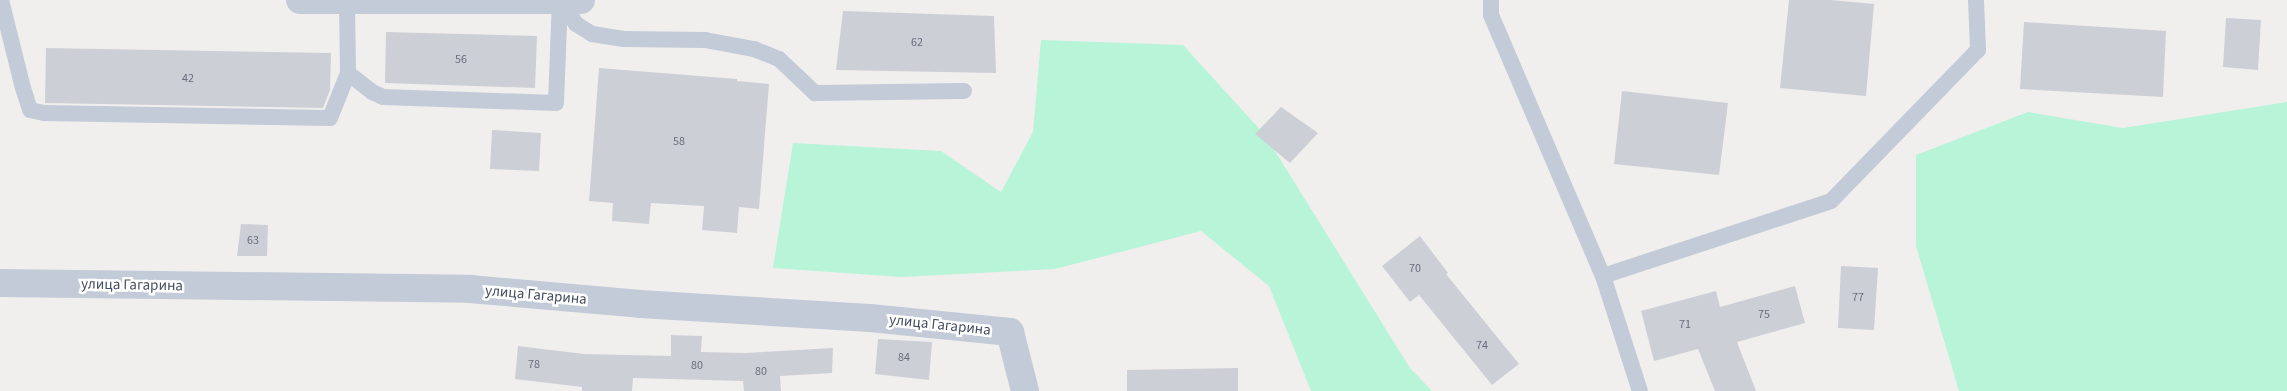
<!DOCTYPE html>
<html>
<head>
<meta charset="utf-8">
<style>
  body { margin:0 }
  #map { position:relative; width:2287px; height:391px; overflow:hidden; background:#f1efee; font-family:"Source Sans 3",sans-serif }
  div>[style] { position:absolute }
  .green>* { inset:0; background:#b7f4d8 }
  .building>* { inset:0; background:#cdcfd7 }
  .service>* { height:16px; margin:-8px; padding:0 8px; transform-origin:8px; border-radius:8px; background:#c3cbd8 }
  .minor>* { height:28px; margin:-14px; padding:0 14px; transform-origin:14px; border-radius:14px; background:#c3cbd8 }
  span { translate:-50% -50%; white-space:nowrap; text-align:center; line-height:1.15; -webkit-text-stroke:5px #fff; paint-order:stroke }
  .number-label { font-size:12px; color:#666e7c }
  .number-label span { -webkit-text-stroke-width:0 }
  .street-label { font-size:15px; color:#444e5e }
</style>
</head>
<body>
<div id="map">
  <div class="green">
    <i style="clip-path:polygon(1041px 40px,1183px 45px,1265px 135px,1410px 368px,1432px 391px,1311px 391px,1269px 286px,1201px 231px,1055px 269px,901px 277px,773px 268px,793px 143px,941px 151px,1001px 192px,1033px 132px)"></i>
    <i style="clip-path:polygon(2287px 102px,2287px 391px,1959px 391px,1916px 246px,1916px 155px,2028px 112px,2123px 128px)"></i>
  </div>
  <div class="building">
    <i style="clip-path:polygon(1789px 0,1831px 0,1874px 4px,1866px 96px,1780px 88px)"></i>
    <i style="clip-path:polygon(843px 11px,994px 16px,996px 73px,836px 70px)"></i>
    <i style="clip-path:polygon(2226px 18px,2261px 20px,2258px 70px,2223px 67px)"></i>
    <i style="clip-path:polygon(2024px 22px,2166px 31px,2163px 97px,2020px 89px)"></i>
    <i style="clip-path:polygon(386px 32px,537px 36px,535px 88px,385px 83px)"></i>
    <i style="clip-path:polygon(46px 48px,331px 53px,330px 90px,323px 108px,45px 103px)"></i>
    <i style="clip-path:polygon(599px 68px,737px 79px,737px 81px,769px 84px,759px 209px,739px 207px,737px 233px,702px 230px,704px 206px,651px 203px,649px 224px,612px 221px,613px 203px,589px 201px)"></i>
    <i style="clip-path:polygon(1622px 91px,1728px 103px,1719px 175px,1614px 164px)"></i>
    <i style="clip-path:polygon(1281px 107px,1318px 133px,1290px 163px,1255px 134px)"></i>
    <i style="clip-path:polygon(492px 130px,541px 133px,539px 171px,490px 169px)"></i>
    <i style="clip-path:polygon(241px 224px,268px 225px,267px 256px,237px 256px)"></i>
    <i style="clip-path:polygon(1420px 236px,1448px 273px,1446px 274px,1519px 364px,1492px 385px,1419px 295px,1410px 302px,1382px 266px)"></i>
    <i style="clip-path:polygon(1841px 266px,1878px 268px,1874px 330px,1838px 328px)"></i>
    <i style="clip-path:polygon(1795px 286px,1805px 323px,1737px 342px,1756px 391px,1715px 391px,1698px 349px,1654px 361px,1641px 311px,1716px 291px,1720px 307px)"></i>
    <i style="clip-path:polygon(671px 335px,702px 336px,701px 352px,746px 353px,833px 348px,832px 373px,780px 376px,781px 391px,744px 391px,743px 381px,633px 378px,632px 391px,582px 391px,582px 387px,515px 379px,518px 346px,584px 354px,671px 356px)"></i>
    <i style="clip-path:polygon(878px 339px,932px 342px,929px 380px,875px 374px)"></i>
    <i style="clip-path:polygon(1238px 368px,1238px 391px,1127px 391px,1127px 370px)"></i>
  </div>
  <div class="service">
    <i style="left:1px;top:0;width:91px;rotate:76deg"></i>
    <i style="left:23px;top:88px;width:23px;rotate:72deg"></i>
    <i style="left:30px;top:110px;width:14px;rotate:12deg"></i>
    <i style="left:44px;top:113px;width:286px;rotate:1deg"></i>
    <i style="left:330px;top:118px;width:48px;rotate:-68.2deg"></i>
    <i style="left:348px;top:73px;width:73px;rotate:-90.8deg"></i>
    <i style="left:560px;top:0;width:29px;rotate:56deg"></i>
    <i style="left:576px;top:24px;width:19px;rotate:32deg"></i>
    <i style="left:592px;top:34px;width:32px;rotate:9deg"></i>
    <i style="left:624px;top:39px;width:81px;rotate:0.7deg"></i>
    <i style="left:705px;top:40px;width:50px;rotate:10.4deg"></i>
    <i style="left:754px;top:49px;width:27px;rotate:22deg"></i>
    <i style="left:779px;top:59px;width:50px;rotate:43.4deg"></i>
    <i style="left:815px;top:93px;width:149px;rotate:-0.8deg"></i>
    <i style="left:1491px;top:0;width:15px;rotate:90deg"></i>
    <i style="left:1491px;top:15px;width:284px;rotate:66.8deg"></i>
    <i style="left:1603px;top:276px;width:121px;rotate:72.2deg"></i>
    <i style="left:348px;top:73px;width:31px;rotate:38deg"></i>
    <i style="left:372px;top:92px;width:12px;rotate:24deg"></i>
    <i style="left:383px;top:97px;width:173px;rotate:2deg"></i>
    <i style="left:556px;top:103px;width:103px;rotate:-87.8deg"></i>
    <i style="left:1603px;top:276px;width:240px;rotate:-18.2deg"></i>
    <i style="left:1831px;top:201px;width:211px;rotate:-45.8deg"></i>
    <i style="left:1978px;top:50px;width:50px;rotate:-92.3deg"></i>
  </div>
  <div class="minor">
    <i style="left:300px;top:0;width:281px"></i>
    <i style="left:0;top:283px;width:470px;rotate:0.7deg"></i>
    <i style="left:470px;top:289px;width:171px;rotate:5deg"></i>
    <i style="left:640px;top:304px;width:230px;rotate:3.5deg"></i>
    <i style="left:870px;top:318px;width:141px;rotate:5.7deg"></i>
    <i style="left:1010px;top:332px;width:61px;rotate:75.7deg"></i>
  </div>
  <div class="number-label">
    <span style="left:917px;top:43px">62</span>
    <span style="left:461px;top:60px">56</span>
    <span style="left:188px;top:79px">42</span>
    <span style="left:679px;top:142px">58</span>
    <span style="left:253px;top:241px">63</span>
    <span style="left:1415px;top:269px">70</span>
    <span style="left:1858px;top:298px">77</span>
    <span style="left:1764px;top:315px">75</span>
    <span style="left:1685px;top:325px">71</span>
    <span style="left:1482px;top:346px">74</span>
    <span style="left:904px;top:358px">84</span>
    <span style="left:534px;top:365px">78</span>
    <span style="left:697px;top:366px">80</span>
    <span style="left:761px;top:372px">80</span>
  </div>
  <div class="street-label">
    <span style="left:132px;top:285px;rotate:1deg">улица Гагарина</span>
    <span style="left:536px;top:295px;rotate:5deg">улица Гагарина</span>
    <span style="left:940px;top:325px;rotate:6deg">улица Гагарина</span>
  </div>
</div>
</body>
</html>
